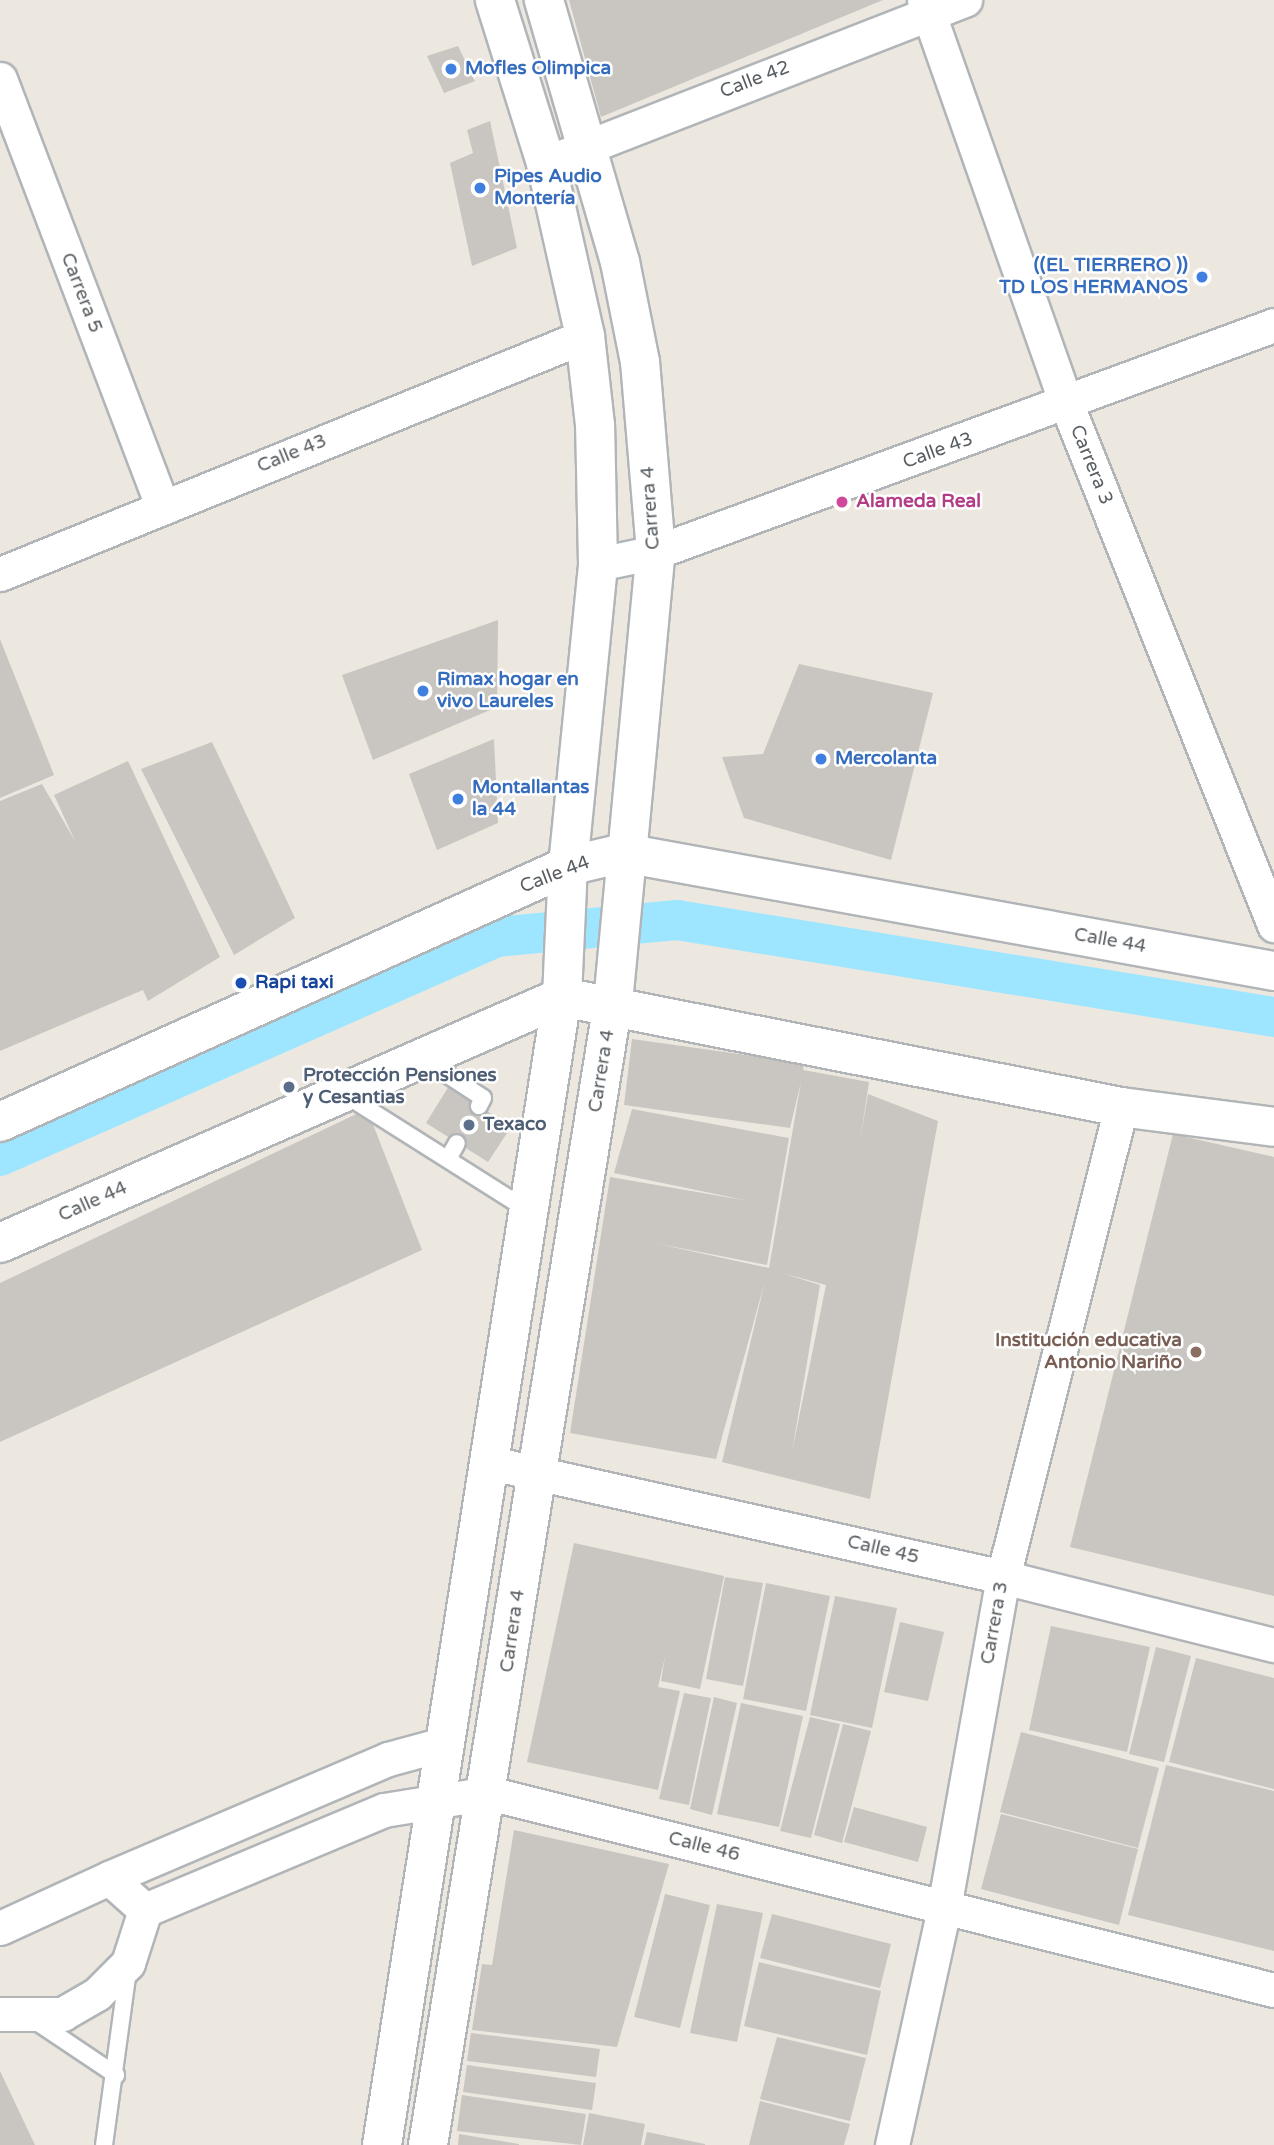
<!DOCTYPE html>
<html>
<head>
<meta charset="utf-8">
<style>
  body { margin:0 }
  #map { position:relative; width:1274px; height:2145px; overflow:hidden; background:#ece8e0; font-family:"Varela Round",sans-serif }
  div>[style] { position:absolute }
  .canal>* { height:40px; margin:-20px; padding:0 20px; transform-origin:20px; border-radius:20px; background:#9ee6ff }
  .building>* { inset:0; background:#c9c5c0 }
  .roads { filter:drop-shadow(2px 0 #b1b5b8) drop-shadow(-2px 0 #b1b5b8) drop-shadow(0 2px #b1b5b8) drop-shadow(0 -2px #b1b5b8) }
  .lane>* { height:16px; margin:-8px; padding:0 8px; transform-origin:8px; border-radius:8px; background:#fff }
  .street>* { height:33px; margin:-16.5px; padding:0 16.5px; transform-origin:16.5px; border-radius:16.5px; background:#fff }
  .secondary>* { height:38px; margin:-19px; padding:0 19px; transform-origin:19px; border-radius:19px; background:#fff }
  .dots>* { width:19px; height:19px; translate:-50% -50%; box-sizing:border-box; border:4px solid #fff; border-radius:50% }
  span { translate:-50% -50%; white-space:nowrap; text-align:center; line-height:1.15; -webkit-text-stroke:5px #fff; paint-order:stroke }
  .shop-label { font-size:19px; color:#366cbe; font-weight:700 }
  .left { translate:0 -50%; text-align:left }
  .right { translate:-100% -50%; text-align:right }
  .street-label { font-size:19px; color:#595e62 }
  .hotel-label { font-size:19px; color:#b23c85; font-weight:700 }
  .transit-label { font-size:19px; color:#164399; font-weight:700 }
  .service-label { font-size:19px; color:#4e5e75; font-weight:700 }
  .education-label { font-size:19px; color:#785e54; font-weight:700 }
</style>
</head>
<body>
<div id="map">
  <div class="canal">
    <i style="left:0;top:1156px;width:543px;rotate:-23.78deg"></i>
    <i style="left:497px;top:937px;width:181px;rotate:-5.4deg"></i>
    <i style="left:677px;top:920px;width:605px;rotate:9.23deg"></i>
  </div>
  <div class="building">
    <i style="clip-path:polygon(569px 0,883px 0,601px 117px)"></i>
    <i style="clip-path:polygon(458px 46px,475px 81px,444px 93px,427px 56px)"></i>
    <i style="clip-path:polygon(490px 121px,517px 248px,472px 266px,450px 163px,473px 153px,467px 130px)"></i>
    <i style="clip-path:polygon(498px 620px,497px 707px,373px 760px,342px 675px)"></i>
    <i style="clip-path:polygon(0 639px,54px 775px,0 798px)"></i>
    <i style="clip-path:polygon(799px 664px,933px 693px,891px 860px,744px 818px,722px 757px,763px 754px)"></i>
    <i style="clip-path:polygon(494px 739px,498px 823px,437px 850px,409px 774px)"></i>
    <i style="clip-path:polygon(212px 742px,295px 918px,234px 955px,141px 769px)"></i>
    <i style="clip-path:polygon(128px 761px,220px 957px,148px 1001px,143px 990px,0 1051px,0 801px,42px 784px,75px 841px,54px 795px)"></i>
    <i style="clip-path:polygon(evenodd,632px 1039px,804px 1063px,803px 1070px,869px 1082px,860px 1141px,868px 1094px,938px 1121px,870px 1499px,722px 1462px,765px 1281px,716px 1459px,570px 1433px,610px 1177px,749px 1201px,614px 1173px,632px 1109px,789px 1138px,767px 1265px,654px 1243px,769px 1268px,801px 1082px,790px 1128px,624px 1105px,632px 1039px,782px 1273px,826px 1285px,792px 1452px,820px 1285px,782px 1273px)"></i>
    <i style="clip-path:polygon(449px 1086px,511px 1127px,488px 1162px,426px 1123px)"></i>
    <i style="clip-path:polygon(367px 1109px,422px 1250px,0 1442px,0 1283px)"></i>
    <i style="clip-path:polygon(1173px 1134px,1274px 1157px,1274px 1596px,1070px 1547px)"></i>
    <i style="clip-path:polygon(574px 1543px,724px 1576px,700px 1689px,661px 1681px,665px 1657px,658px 1687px,680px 1691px,658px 1790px,527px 1762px)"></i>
    <i style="clip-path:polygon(725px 1577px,763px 1583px,743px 1686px,706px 1679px)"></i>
    <i style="clip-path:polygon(766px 1583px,830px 1596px,806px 1711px,743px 1699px)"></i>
    <i style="clip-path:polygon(835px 1596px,897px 1608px,872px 1728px,810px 1715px)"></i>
    <i style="clip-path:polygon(900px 1622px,944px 1632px,928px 1701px,884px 1692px)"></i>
    <i style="clip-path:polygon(1051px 1626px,1150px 1647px,1127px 1752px,1029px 1730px)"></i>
    <i style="clip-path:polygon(1156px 1647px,1191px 1656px,1164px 1762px,1129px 1754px)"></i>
    <i style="clip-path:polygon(1196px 1658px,1274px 1678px,1274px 1789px,1169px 1762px)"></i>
    <i style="clip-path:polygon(684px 1693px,711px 1698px,689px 1805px,659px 1799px)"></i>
    <i style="clip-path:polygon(714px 1697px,737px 1703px,712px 1815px,690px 1809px)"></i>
    <i style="clip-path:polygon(741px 1703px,803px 1716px,779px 1827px,717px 1814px)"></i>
    <i style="clip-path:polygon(810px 1717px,840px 1724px,811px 1838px,780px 1831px)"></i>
    <i style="clip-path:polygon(843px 1724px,871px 1731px,842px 1843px,814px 1835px)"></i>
    <i style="clip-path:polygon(1021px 1732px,1159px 1768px,1138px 1848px,1000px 1812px)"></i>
    <i style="clip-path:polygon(1166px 1765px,1274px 1791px,1274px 1951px,1128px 1915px)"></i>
    <i style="clip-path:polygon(854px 1807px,927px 1827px,918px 1862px,844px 1842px)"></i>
    <i style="clip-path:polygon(1001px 1814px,1138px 1849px,1119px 1925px,981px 1889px)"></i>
    <i style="clip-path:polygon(514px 1830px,669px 1864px,617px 2047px,472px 2030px,482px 1964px,492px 1965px)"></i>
    <i style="clip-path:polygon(665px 1894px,710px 1905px,680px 2028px,634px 2017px)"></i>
    <i style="clip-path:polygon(717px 1904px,763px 1913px,737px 2042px,690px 2033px)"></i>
    <i style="clip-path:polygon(772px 1914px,891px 1944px,880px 1988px,760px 1958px)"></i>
    <i style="clip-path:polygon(759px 1962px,881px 1991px,867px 2055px,744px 2026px)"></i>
    <i style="clip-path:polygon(471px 2033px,600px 2049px,596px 2077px,467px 2061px)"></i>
    <i style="clip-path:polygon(777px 2037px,866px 2058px,850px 2121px,760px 2099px)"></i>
    <i style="clip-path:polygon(467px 2065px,596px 2083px,592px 2110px,463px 2092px)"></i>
    <i style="clip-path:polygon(0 2071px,35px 2145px,0 2145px)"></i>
    <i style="clip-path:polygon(462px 2095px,586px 2114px,581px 2145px,457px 2131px)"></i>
    <i style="clip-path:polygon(760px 2101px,850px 2124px,844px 2145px,749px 2145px)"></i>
    <i style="clip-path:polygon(589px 2113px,645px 2124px,641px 2145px,583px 2145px)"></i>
    <i style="clip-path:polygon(647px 2132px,705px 2144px,705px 2145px,644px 2145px)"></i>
    <i style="clip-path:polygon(459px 2134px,519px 2144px,519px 2145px,458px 2145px)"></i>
  </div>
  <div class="roads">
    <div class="lane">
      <i style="left:425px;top:1060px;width:69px;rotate:33.2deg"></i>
      <i style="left:483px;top:1098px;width:9px;rotate:117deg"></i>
      <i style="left:344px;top:1094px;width:219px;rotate:32.3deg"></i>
      <i style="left:448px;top:1159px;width:18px;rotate:-61deg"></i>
      <i style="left:34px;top:2020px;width:99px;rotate:33.9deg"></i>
      <i style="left:104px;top:2145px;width:178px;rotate:-82.2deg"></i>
    </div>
    <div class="street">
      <i style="left:924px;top:0;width:430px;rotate:70.6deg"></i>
      <i style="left:1067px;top:405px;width:560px;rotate:68.29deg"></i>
      <i style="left:0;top:79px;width:457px;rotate:69.2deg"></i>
      <i style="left:546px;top:163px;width:450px;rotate:-21.3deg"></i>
      <i style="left:598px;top:564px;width:59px;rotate:-11.7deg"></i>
      <i style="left:656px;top:552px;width:658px;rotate:-20.17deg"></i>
      <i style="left:0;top:574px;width:632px;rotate:-22.14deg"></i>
      <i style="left:491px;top:1463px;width:525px;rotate:12.55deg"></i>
      <i style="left:1003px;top:1577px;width:279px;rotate:14.1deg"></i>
      <i style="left:109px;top:1878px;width:303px;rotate:-23.1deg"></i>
      <i style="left:388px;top:1759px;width:61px;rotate:-15.2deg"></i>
      <i style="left:145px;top:1910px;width:259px;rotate:-22.7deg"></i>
      <i style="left:384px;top:1810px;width:106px;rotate:-9.2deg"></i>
      <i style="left:489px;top:1793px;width:809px;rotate:14.09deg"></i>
      <i style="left:0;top:1928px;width:120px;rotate:-24.6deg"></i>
      <i style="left:109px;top:1878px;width:48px;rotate:41.6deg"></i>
      <i style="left:145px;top:1910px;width:56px;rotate:107.8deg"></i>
      <i style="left:128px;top:1963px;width:44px;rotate:135deg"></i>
      <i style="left:97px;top:1994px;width:39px;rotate:150deg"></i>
      <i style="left:63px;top:2014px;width:63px;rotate:180deg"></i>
      <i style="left:892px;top:2145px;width:243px;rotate:-77.6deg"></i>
      <i style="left:944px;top:1908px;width:336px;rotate:-79.9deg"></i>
      <i style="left:1003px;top:1577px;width:485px;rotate:-75.9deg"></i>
    </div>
    <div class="secondary">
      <i style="left:0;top:1122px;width:623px;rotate:-24.26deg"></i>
      <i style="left:568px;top:866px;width:57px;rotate:-13.1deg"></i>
      <i style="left:624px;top:853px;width:661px;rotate:10.29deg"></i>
      <i style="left:0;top:1243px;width:613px;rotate:-23.64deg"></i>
      <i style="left:562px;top:997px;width:570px;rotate:11.13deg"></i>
      <i style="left:1121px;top:1107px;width:154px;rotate:7.4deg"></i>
      <i style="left:382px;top:2145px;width:1162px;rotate:-81.09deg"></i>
      <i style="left:562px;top:997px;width:131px;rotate:-87.4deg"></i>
      <i style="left:568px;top:866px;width:303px;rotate:-84.3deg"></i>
      <i style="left:598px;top:564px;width:139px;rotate:-91.2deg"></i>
      <i style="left:595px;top:425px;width:90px;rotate:-96.4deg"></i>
      <i style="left:585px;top:336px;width:177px;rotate:-102.7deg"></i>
      <i style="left:546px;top:163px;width:171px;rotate:-107.4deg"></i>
      <i style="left:428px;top:2145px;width:1157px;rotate:-80.8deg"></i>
      <i style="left:613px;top:1003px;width:453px;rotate:-84.6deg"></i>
      <i style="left:656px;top:552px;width:191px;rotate:-94.8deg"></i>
      <i style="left:640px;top:362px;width:102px;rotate:-101.3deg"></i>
      <i style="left:620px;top:262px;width:273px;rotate:-106.2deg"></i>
    </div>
  </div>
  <div class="dots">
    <i style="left:451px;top:69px;background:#3f7fe0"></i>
    <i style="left:480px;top:188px;background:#3f7fe0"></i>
    <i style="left:1202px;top:277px;background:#3f7fe0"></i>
    <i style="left:842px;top:502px;background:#d1479c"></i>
    <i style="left:423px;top:691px;background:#3f7fe0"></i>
    <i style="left:821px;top:759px;background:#3f7fe0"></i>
    <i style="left:458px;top:799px;background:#3f7fe0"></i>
    <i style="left:241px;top:983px;background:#1a4fb4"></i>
    <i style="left:289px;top:1087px;background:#5c6f8a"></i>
    <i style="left:469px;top:1125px;background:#5c6f8a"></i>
    <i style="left:1196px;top:1352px;background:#8d6e63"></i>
  </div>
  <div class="shop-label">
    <span class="left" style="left:465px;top:69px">Mofles Olimpica</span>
    <span class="left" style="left:494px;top:188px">Pipes Audio<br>Montería</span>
    <span class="right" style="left:1188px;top:277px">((EL TIERRERO ))<br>TD LOS HERMANOS</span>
    <span class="left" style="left:437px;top:691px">Rimax hogar en<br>vivo Laureles</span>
    <span class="left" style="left:835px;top:759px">Mercolanta</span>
    <span class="left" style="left:472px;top:799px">Montallantas<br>la 44</span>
  </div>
  <div class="street-label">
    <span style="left:755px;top:80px;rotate:-21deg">Calle 42</span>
    <span style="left:81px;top:293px;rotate:69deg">Carrera 5</span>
    <span style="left:938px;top:451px;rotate:-20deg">Calle 43</span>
    <span style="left:292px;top:454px;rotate:-22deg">Calle 43</span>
    <span style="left:1091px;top:465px;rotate:68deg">Carrera 3</span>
    <span style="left:651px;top:508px;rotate:-94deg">Carrera 4</span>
    <span style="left:555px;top:875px;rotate:-21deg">Calle 44</span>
    <span style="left:1110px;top:941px;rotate:10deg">Calle 44</span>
    <span style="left:602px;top:1071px;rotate:-81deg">Carrera 4</span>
    <span style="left:93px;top:1202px;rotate:-24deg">Calle 44</span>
    <span style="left:883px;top:1550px;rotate:13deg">Calle 45</span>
    <span style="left:995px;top:1623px;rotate:-80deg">Carrera 3</span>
    <span style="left:513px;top:1631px;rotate:-82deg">Carrera 4</span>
    <span style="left:704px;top:1847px;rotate:14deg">Calle 46</span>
  </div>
  <div class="hotel-label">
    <span class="left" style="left:856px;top:502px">Alameda Real</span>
  </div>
  <div class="transit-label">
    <span class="left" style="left:255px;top:983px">Rapi taxi</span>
  </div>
  <div class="service-label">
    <span class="left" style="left:303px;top:1087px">Protección Pensiones<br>y Cesantias</span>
    <span class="left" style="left:483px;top:1125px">Texaco</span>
  </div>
  <div class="education-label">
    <span class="right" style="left:1182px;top:1352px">Institución educativa<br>Antonio Nariño</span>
  </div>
</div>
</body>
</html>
